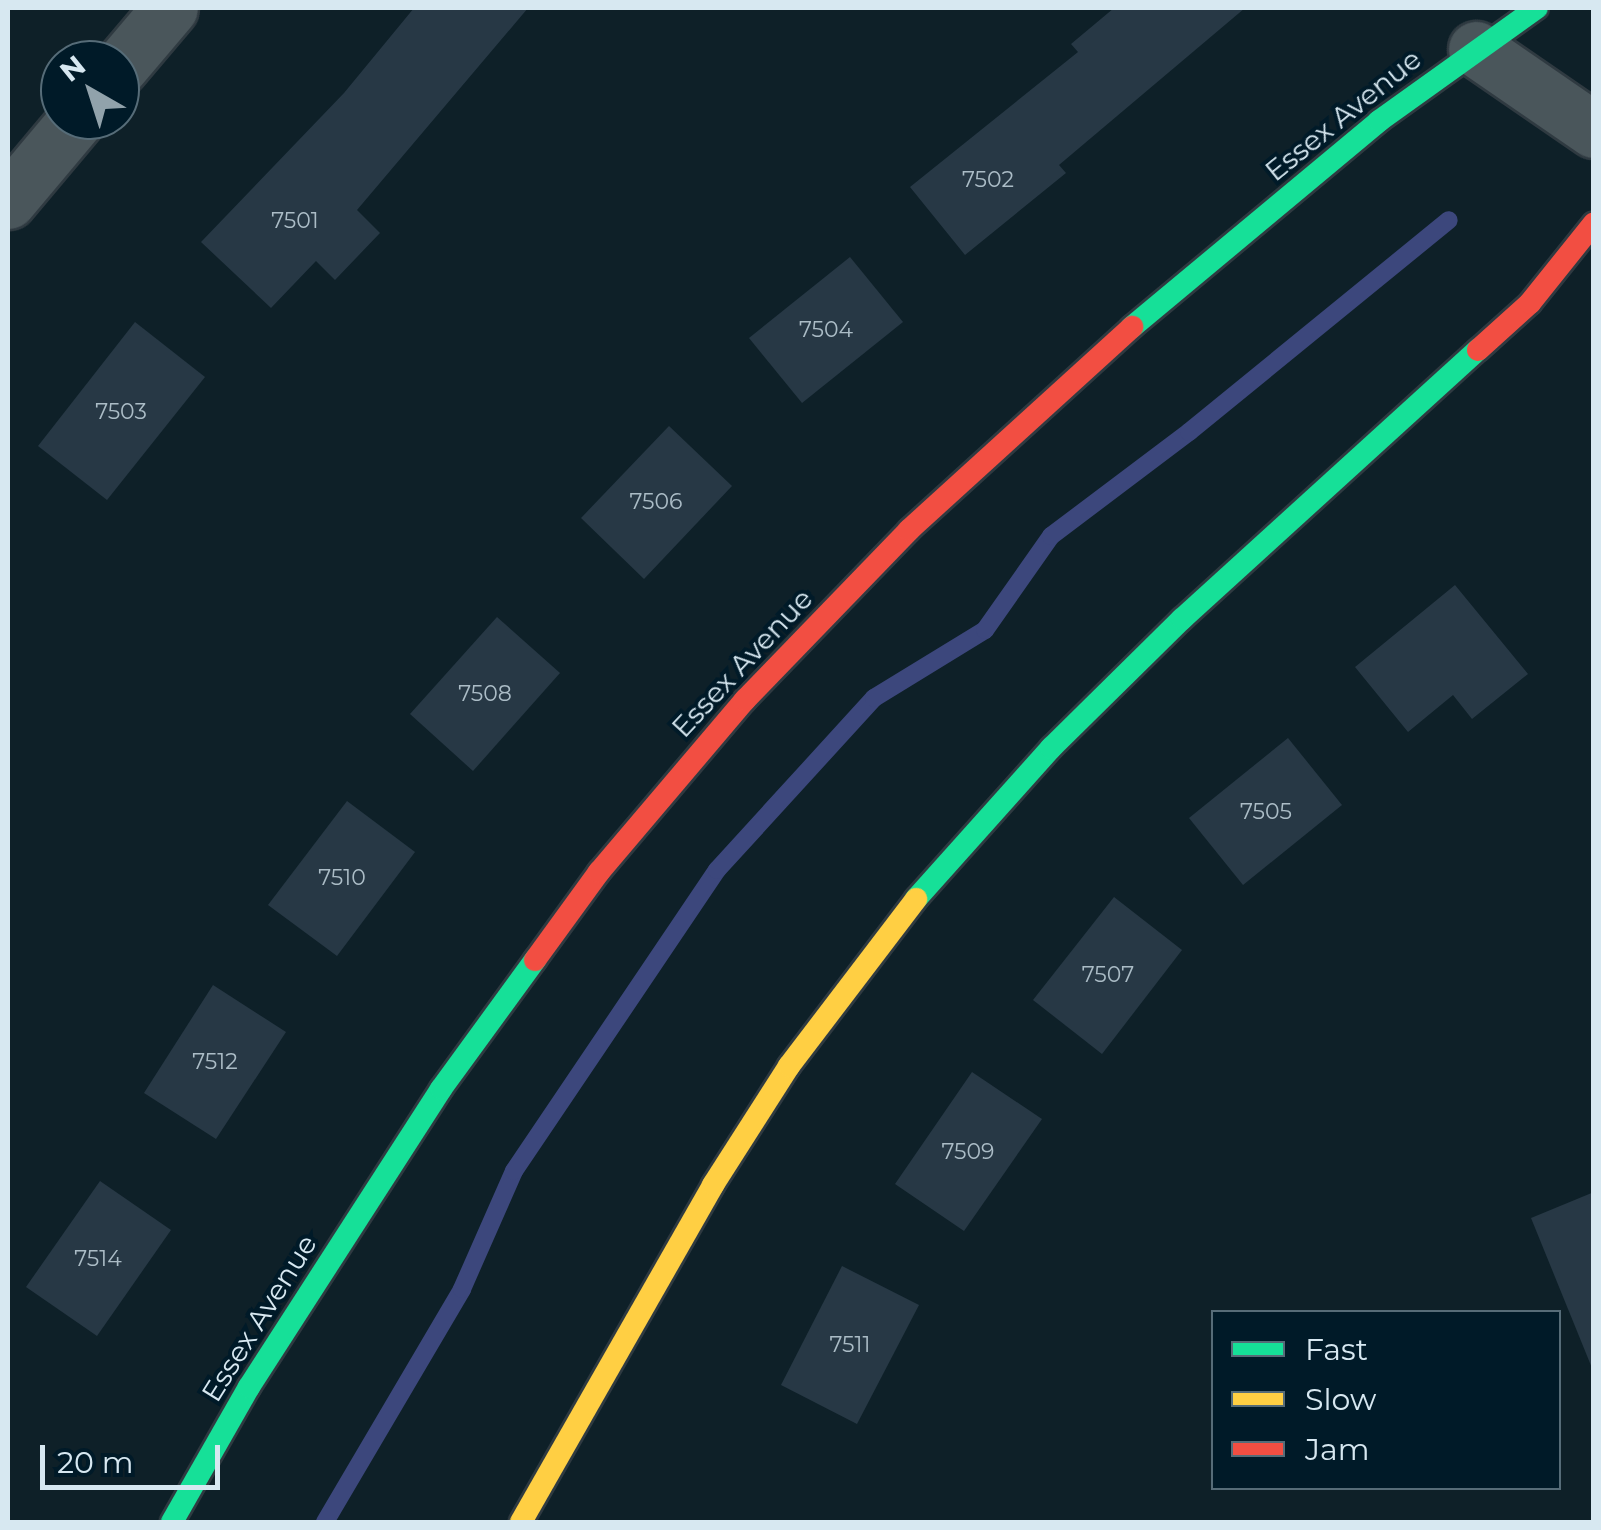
<!DOCTYPE html>
<html>
<head>
<meta charset="utf-8">
<style>
  body { margin:0 }
  #map { position:relative; width:1601px; height:1530px; overflow:hidden; background:#0e2028; font-family:Montserrat,sans-serif }
  div>[style] { position:absolute }
  .stream>* { height:18px; margin:-9px; padding:0 9px; transform-origin:9px; border-radius:9px; background:#3c477c }
  .building>* { inset:0; background:#273845 }
  .roads { filter:drop-shadow(2px 0 #2f3a41) drop-shadow(-2px 0 #2f3a41) drop-shadow(0 2px #2f3a41) drop-shadow(0 -2px #2f3a41) }
  .street>* { height:55px; margin:-27.5px; padding:0 27.5px; transform-origin:27.5px; border-radius:27.5px; background:#4a565b }
  .fast>* { height:22px; margin:-11px; padding:0 11px; transform-origin:11px; border-radius:11px; background:#16e098 }
  .slow>* { height:22px; margin:-11px; padding:0 11px; transform-origin:11px; border-radius:11px; background:#ffcf43 }
  .jam>* { height:22px; margin:-11px; padding:0 11px; transform-origin:11px; border-radius:11px; background:#f24e42 }
  span { translate:-50% -50%; white-space:nowrap; text-align:center; line-height:1.15; -webkit-text-stroke:8px #001a28; paint-order:stroke }
  .number-label { font-size:22px; color:#abbcc6 }
  .number-label span { -webkit-text-stroke-width:0 }
  .street-label { font-size:28px; color:#d7e8f1 }
  .frame { position:absolute; inset:0; border:10px solid #d7e8f1; pointer-events:none }
  .legend { position:absolute; left:1211px; top:1310px; width:350px; height:180px; box-sizing:border-box; background:#001a28; border:2px solid #566c78; margin:0; padding:12px 18px; list-style:none; font-size:30px; color:#d7e8f1 }
  .legend li { display:flex; align-items:center; gap:20px; height:50px }
  .legend b { width:50px; border:2px solid #566c78 }
  .north { position:absolute; left:40px; top:40px; width:100px; height:100px; box-sizing:border-box; background:#001a28; border:2px solid #566c78; border-radius:50%; rotate:321deg; font-size:28px; font-weight:700; line-height:40px; text-align:center; color:#d7e8f1 }
  .north::after { content:''; display:block; margin:auto; width:35px; height:45px; background:#91a2ab; clip-path:polygon(50% 0,100% 100%,50% 72%,0 100%) }
  .scale { position:absolute; left:40px; top:1445px; width:180px; height:45px; box-sizing:border-box; border:5px solid #d7e8f1; border-top:0; padding-left:12px; font-size:30px; line-height:35px; white-space:nowrap; color:#d7e8f1; -webkit-text-stroke:8px #001a28; paint-order:stroke }
</style>
</head>
<body>
<div id="map">
  <div class="stream">
    <i style="left:325px;top:1522px;width:270px;rotate:-59.5deg"></i>
    <i style="left:462px;top:1289px;width:129px;rotate:-66.2deg"></i>
    <i style="left:514px;top:1171px;width:363px;rotate:-56deg"></i>
    <i style="left:717px;top:870px;width:233px;rotate:-47.6deg"></i>
    <i style="left:874px;top:698px;width:130px;rotate:-31.5deg"></i>
    <i style="left:985px;top:630px;width:115px;rotate:-54.9deg"></i>
    <i style="left:1051px;top:536px;width:173px;rotate:-37deg"></i>
    <i style="left:1189px;top:432px;width:335px;rotate:-39.2deg"></i>
  </div>
  <div class="building">
    <i style="clip-path:polygon(414px 8px,528px 8px,357px 210px,380px 233px,335px 280px,316px 261px,271px 308px,201px 242px,344px 93px)"></i>
    <i style="clip-path:polygon(1114px 8px,1245px 8px,1059px 165px,1066px 173px,965px 255px,910px 187px,1078px 52px,1071px 44px)"></i>
    <i style="clip-path:polygon(850px 257px,903px 322px,802px 403px,749px 338px)"></i>
    <i style="clip-path:polygon(135px 322px,205px 377px,107px 500px,38px 446px)"></i>
    <i style="clip-path:polygon(669px 426px,732px 486px,644px 579px,581px 518px)"></i>
    <i style="clip-path:polygon(1455px 585px,1528px 674px,1472px 719px,1453px 695px,1408px 732px,1355px 667px)"></i>
    <i style="clip-path:polygon(497px 617px,560px 673px,473px 771px,410px 714px)"></i>
    <i style="clip-path:polygon(1288px 738px,1342px 805px,1243px 885px,1189px 818px)"></i>
    <i style="clip-path:polygon(347px 801px,415px 852px,337px 956px,268px 905px)"></i>
    <i style="clip-path:polygon(1114px 897px,1182px 950px,1102px 1054px,1033px 1000px)"></i>
    <i style="clip-path:polygon(213px 985px,286px 1032px,216px 1139px,144px 1093px)"></i>
    <i style="clip-path:polygon(972px 1072px,1042px 1119px,964px 1231px,895px 1184px)"></i>
    <i style="clip-path:polygon(100px 1181px,171px 1230px,97px 1336px,26px 1287px)"></i>
    <i style="clip-path:polygon(1594px 1192px,1594px 1368px,1592px 1368px,1531px 1218px)"></i>
    <i style="clip-path:polygon(842px 1266px,919px 1305px,857px 1424px,781px 1385px)"></i>
  </div>
  <div class="roads">
    <div class="street">
      <i style="left:1476px;top:49px;width:143px;rotate:34.5deg"></i>
      <i style="left:120px;top:67px;width:77px;rotate:-49.7deg"></i>
      <i style="left:8px;top:201px;width:106px;rotate:-50deg"></i>
    </div>
    <div class="fast">
      <i style="left:1132px;top:327px;width:322px;rotate:-39.8deg"></i>
      <i style="left:1379px;top:121px;width:194px;rotate:-35.6deg"></i>
      <i style="left:916px;top:899px;width:203px;rotate:-48.2deg"></i>
      <i style="left:1051px;top:748px;width:184px;rotate:-44.6deg"></i>
      <i style="left:1182px;top:619px;width:400px;rotate:-42.3deg"></i>
      <i style="left:172px;top:1522px;width:155px;rotate:-60.3deg"></i>
      <i style="left:249px;top:1387px;width:354px;rotate:-57.2deg"></i>
      <i style="left:441px;top:1089px;width:160px;rotate:-53.9deg"></i>
    </div>
    <div class="slow">
      <i style="left:521px;top:1522px;width:388px;rotate:-60.3deg"></i>
      <i style="left:713px;top:1185px;width:141px;rotate:-57.4deg"></i>
      <i style="left:789px;top:1066px;width:210px;rotate:-52.7deg"></i>
    </div>
    <div class="jam">
      <i style="left:1478px;top:350px;width:70px;rotate:-42.1deg"></i>
      <i style="left:1530px;top:303px;width:102px;rotate:-51.3deg"></i>
      <i style="left:535px;top:960px;width:109px;rotate:-54deg"></i>
      <i style="left:599px;top:872px;width:226px;rotate:-49.7deg"></i>
      <i style="left:745px;top:700px;width:236px;rotate:-46deg"></i>
      <i style="left:909px;top:530px;width:302px;rotate:-42.3deg"></i>
    </div>
  </div>
  <div class="number-label">
    <span style="left:988px;top:180px">7502</span>
    <span style="left:295px;top:221px">7501</span>
    <span style="left:826px;top:330px">7504</span>
    <span style="left:121px;top:412px">7503</span>
    <span style="left:656px;top:502px">7506</span>
    <span style="left:485px;top:694px">7508</span>
    <span style="left:1266px;top:812px">7505</span>
    <span style="left:342px;top:878px">7510</span>
    <span style="left:1108px;top:975px">7507</span>
    <span style="left:215px;top:1062px">7512</span>
    <span style="left:968px;top:1152px">7509</span>
    <span style="left:98px;top:1259px">7514</span>
    <span style="left:850px;top:1345px">7511</span>
  </div>
  <div class="street-label">
    <span style="left:1343px;top:115px;rotate:-39deg">Essex Avenue</span>
    <span style="left:742px;top:663px;rotate:-47deg">Essex Avenue</span>
    <span style="left:259px;top:1318px;rotate:-58deg">Essex Avenue</span>
  </div>
  <div class="frame"></div>
  <ul class="legend">
  <li><b style="height:12px;background:#16e098"></b>Fast</li>
  <li><b style="height:12px;background:#ffcf43"></b>Slow</li>
  <li><b style="height:12px;background:#f24e42"></b>Jam</li>
  </ul>
  <div class="north">N</div>
  <div class="scale">20 m</div>
</div>
</body>
</html>
